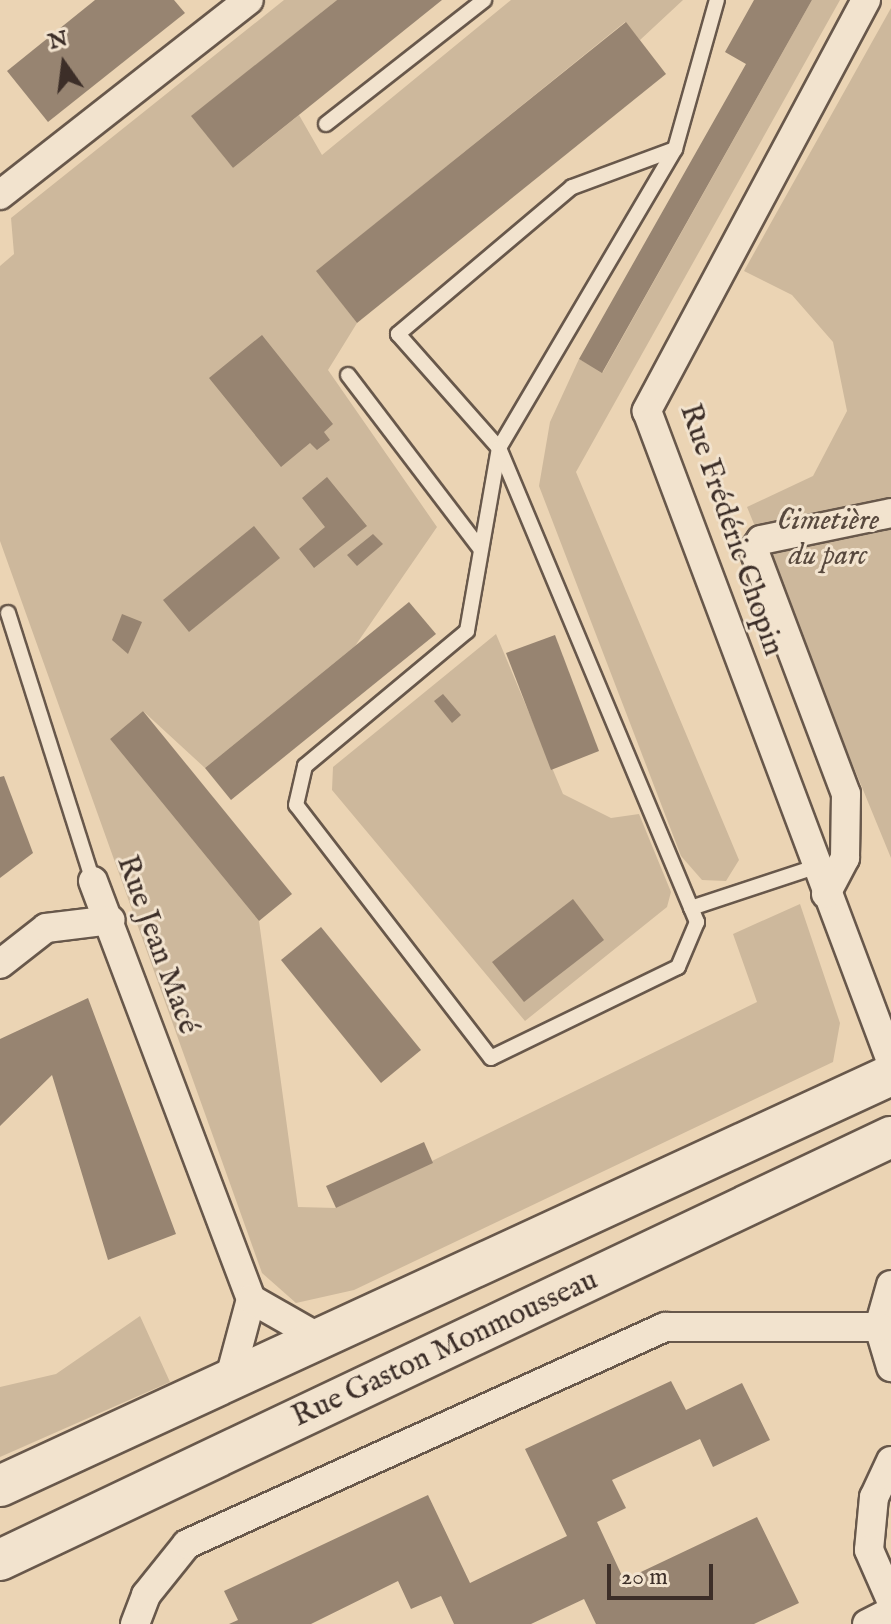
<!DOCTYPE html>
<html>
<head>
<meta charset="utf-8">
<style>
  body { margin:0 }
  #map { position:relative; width:891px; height:1624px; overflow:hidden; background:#ebd4b4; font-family:"IM FELL English",serif }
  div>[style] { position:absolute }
  .green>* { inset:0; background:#cdb89c }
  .building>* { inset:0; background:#978471 }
  .roads { filter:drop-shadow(2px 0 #68584b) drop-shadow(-2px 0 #68584b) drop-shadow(0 2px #68584b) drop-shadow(0 -2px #68584b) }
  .lane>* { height:14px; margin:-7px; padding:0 7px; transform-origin:7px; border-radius:7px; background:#f2e3ce }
  .street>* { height:28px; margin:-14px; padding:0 14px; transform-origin:14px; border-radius:14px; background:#f2e3ce }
  .secondary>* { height:40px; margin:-20px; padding:0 20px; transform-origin:20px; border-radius:20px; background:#f2e3ce }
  span { translate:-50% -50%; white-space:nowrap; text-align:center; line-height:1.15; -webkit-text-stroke:6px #f2e3ce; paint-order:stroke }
  .park-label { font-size:30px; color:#594a3f; font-style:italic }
  .street-label { font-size:30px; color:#3c2e28 }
  .north { position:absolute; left:24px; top:24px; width:80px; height:80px; -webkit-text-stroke:6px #f2e3ce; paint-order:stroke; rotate:346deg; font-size:22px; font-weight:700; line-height:32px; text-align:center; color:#3c2e28 }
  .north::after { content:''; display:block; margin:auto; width:28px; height:36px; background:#3c2e28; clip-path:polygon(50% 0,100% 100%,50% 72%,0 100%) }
  .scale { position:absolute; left:607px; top:1564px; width:106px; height:36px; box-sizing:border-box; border:4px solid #3c2e28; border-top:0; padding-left:10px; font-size:24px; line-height:28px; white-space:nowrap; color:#3c2e28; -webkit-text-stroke:6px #f2e3ce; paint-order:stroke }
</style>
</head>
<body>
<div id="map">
  <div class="green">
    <i style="clip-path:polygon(284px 0,337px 0,192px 116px,233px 168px,299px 115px,322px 155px,511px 0,683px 0,640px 40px,625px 22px,317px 271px,357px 323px,328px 370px,437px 527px,355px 646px,205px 768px,143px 711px,110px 739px,259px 921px,298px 1207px,336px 1208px,757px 1002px,733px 934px,800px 904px,840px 1023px,833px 1062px,354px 1290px,296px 1303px,262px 1273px,0 541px,0 266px,14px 254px,11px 218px)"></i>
    <i style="clip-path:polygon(812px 0,840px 0,576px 472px,739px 860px,726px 881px,702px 880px,681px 856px,539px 486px,550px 422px,579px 359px,603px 372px)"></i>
    <i style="clip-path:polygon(891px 8px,891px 858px,747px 507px,813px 476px,847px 411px,833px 342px,792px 295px,744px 271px)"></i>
    <i style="clip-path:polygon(496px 634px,563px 794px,611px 818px,639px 814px,671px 892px,667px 907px,525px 1021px,332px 790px,333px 767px)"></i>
    <i style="clip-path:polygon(140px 1316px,170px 1382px,0 1457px,0 1387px,56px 1374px)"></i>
  </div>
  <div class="building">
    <i style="clip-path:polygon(95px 0,174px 0,185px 13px,48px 122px,7px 71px)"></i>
    <i style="clip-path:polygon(337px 0,442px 0,233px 168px,191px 116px)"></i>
    <i style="clip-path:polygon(754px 0,812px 0,602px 373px,579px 359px,746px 64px,725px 52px)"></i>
    <i style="clip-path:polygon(626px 22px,666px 74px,357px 323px,316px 271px)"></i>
    <i style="clip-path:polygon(262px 335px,333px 424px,324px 432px,330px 440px,317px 450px,310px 443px,281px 467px,209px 378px)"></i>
    <i style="clip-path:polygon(327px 477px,367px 526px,314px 568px,299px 549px,325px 527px,302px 498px)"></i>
    <i style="clip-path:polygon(254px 526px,280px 558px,189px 632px,163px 600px)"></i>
    <i style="clip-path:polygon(373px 534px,383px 544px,357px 566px,347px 555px)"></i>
    <i style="clip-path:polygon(409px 602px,436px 634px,231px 800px,205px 768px)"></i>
    <i style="clip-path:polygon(122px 614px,142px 622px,128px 654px,112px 640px)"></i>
    <i style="clip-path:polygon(555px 635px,599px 751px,551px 770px,506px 653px)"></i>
    <i style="clip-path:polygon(443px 694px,461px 715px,452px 723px,434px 701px)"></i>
    <i style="clip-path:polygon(143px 711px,292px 894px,259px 921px,110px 739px)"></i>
    <i style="clip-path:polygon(4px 776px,33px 853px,0 878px,0 777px)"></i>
    <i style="clip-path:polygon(573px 899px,604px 940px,524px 1002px,492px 962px)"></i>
    <i style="clip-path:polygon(321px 927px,421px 1050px,381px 1083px,281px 960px)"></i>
    <i style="clip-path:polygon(88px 998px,176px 1234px,108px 1260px,52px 1075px,0 1126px,0 1039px)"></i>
    <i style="clip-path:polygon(424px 1142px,433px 1163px,336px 1208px,326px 1186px)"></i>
    <i style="clip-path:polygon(671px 1381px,686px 1410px,742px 1383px,770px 1440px,713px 1467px,700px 1439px,612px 1480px,626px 1508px,597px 1522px,624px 1580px,757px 1517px,799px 1603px,754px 1624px,596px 1624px,584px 1599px,531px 1624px,454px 1624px,441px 1596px,411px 1609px,398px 1581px,311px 1624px,229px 1624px,238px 1620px,224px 1591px,428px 1495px,470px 1583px,567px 1536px,525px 1449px)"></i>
  </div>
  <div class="roads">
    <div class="lane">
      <i style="left:326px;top:124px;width:201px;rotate:-38.1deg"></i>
      <i style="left:675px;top:149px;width:110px;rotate:159.7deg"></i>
      <i style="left:572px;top:187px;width:228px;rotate:139.8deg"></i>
      <i style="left:398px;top:334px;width:152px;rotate:48.5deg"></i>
      <i style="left:499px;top:448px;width:347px;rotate:-59.5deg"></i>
      <i style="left:675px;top:149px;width:155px;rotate:-74.3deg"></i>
      <i style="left:348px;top:375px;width:216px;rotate:52.7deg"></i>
      <i style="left:499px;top:448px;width:514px;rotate:67.33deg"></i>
      <i style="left:697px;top:922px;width:49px;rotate:112.9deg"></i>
      <i style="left:678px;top:967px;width:208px;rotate:154.1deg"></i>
      <i style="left:491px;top:1058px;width:319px;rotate:-127.6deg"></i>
      <i style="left:296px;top:805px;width:40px;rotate:-77deg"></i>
      <i style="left:305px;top:766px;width:211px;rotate:-39.8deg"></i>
      <i style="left:467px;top:631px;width:186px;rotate:-80.1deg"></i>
      <i style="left:8px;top:613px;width:281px;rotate:72.4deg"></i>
      <i style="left:691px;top:908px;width:131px;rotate:-18.3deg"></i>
    </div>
    <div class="street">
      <i style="left:866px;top:0;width:466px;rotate:118.1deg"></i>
      <i style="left:647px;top:411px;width:694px;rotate:69.42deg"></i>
      <i style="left:0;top:195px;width:316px;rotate:-38.1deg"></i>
      <i style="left:93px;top:881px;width:447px;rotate:69.3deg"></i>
      <i style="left:251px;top:1299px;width:85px;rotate:105deg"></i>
      <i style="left:826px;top:894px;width:41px;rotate:-62.2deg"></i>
      <i style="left:845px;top:858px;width:64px;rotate:-89.1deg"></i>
      <i style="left:846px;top:794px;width:261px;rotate:-110.7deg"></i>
      <i style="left:754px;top:550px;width:12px;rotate:-55deg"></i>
      <i style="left:761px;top:540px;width:133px;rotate:-11.7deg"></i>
      <i style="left:0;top:964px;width:58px;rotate:-38deg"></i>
      <i style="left:46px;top:928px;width:65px;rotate:-7deg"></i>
      <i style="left:891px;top:1285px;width:44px;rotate:105.9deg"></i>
      <i style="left:879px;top:1327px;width:42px;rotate:73.3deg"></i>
      <i style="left:251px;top:1299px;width:81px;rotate:29.7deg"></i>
      <i style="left:891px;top:1461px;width:40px;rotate:115deg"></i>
      <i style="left:874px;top:1497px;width:53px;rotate:95.4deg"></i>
      <i style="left:869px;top:1550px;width:55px;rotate:66.3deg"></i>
      <i style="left:135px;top:1624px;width:31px;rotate:-69deg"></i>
      <i style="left:146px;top:1595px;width:65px;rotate:-51.2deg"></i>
      <i style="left:187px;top:1544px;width:525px;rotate:-24.42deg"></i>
      <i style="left:665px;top:1327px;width:214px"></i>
      <i style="left:867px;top:1624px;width:27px;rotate:-27deg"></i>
    </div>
    <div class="secondary">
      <i style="left:0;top:1486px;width:981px;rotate:-24.76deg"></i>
      <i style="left:0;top:1560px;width:986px;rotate:-25.4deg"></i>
    </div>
  </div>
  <div class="park-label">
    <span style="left:828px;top:538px">Cimetière<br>du parc</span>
  </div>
  <div class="street-label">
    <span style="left:731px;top:530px;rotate:71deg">Rue Frédéric Chopin</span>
    <span style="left:157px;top:945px;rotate:70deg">Rue Jean Macé</span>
    <span style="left:445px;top:1349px;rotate:-25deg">Rue Gaston Monmousseau</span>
  </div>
  <div class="north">N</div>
  <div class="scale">20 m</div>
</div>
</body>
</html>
